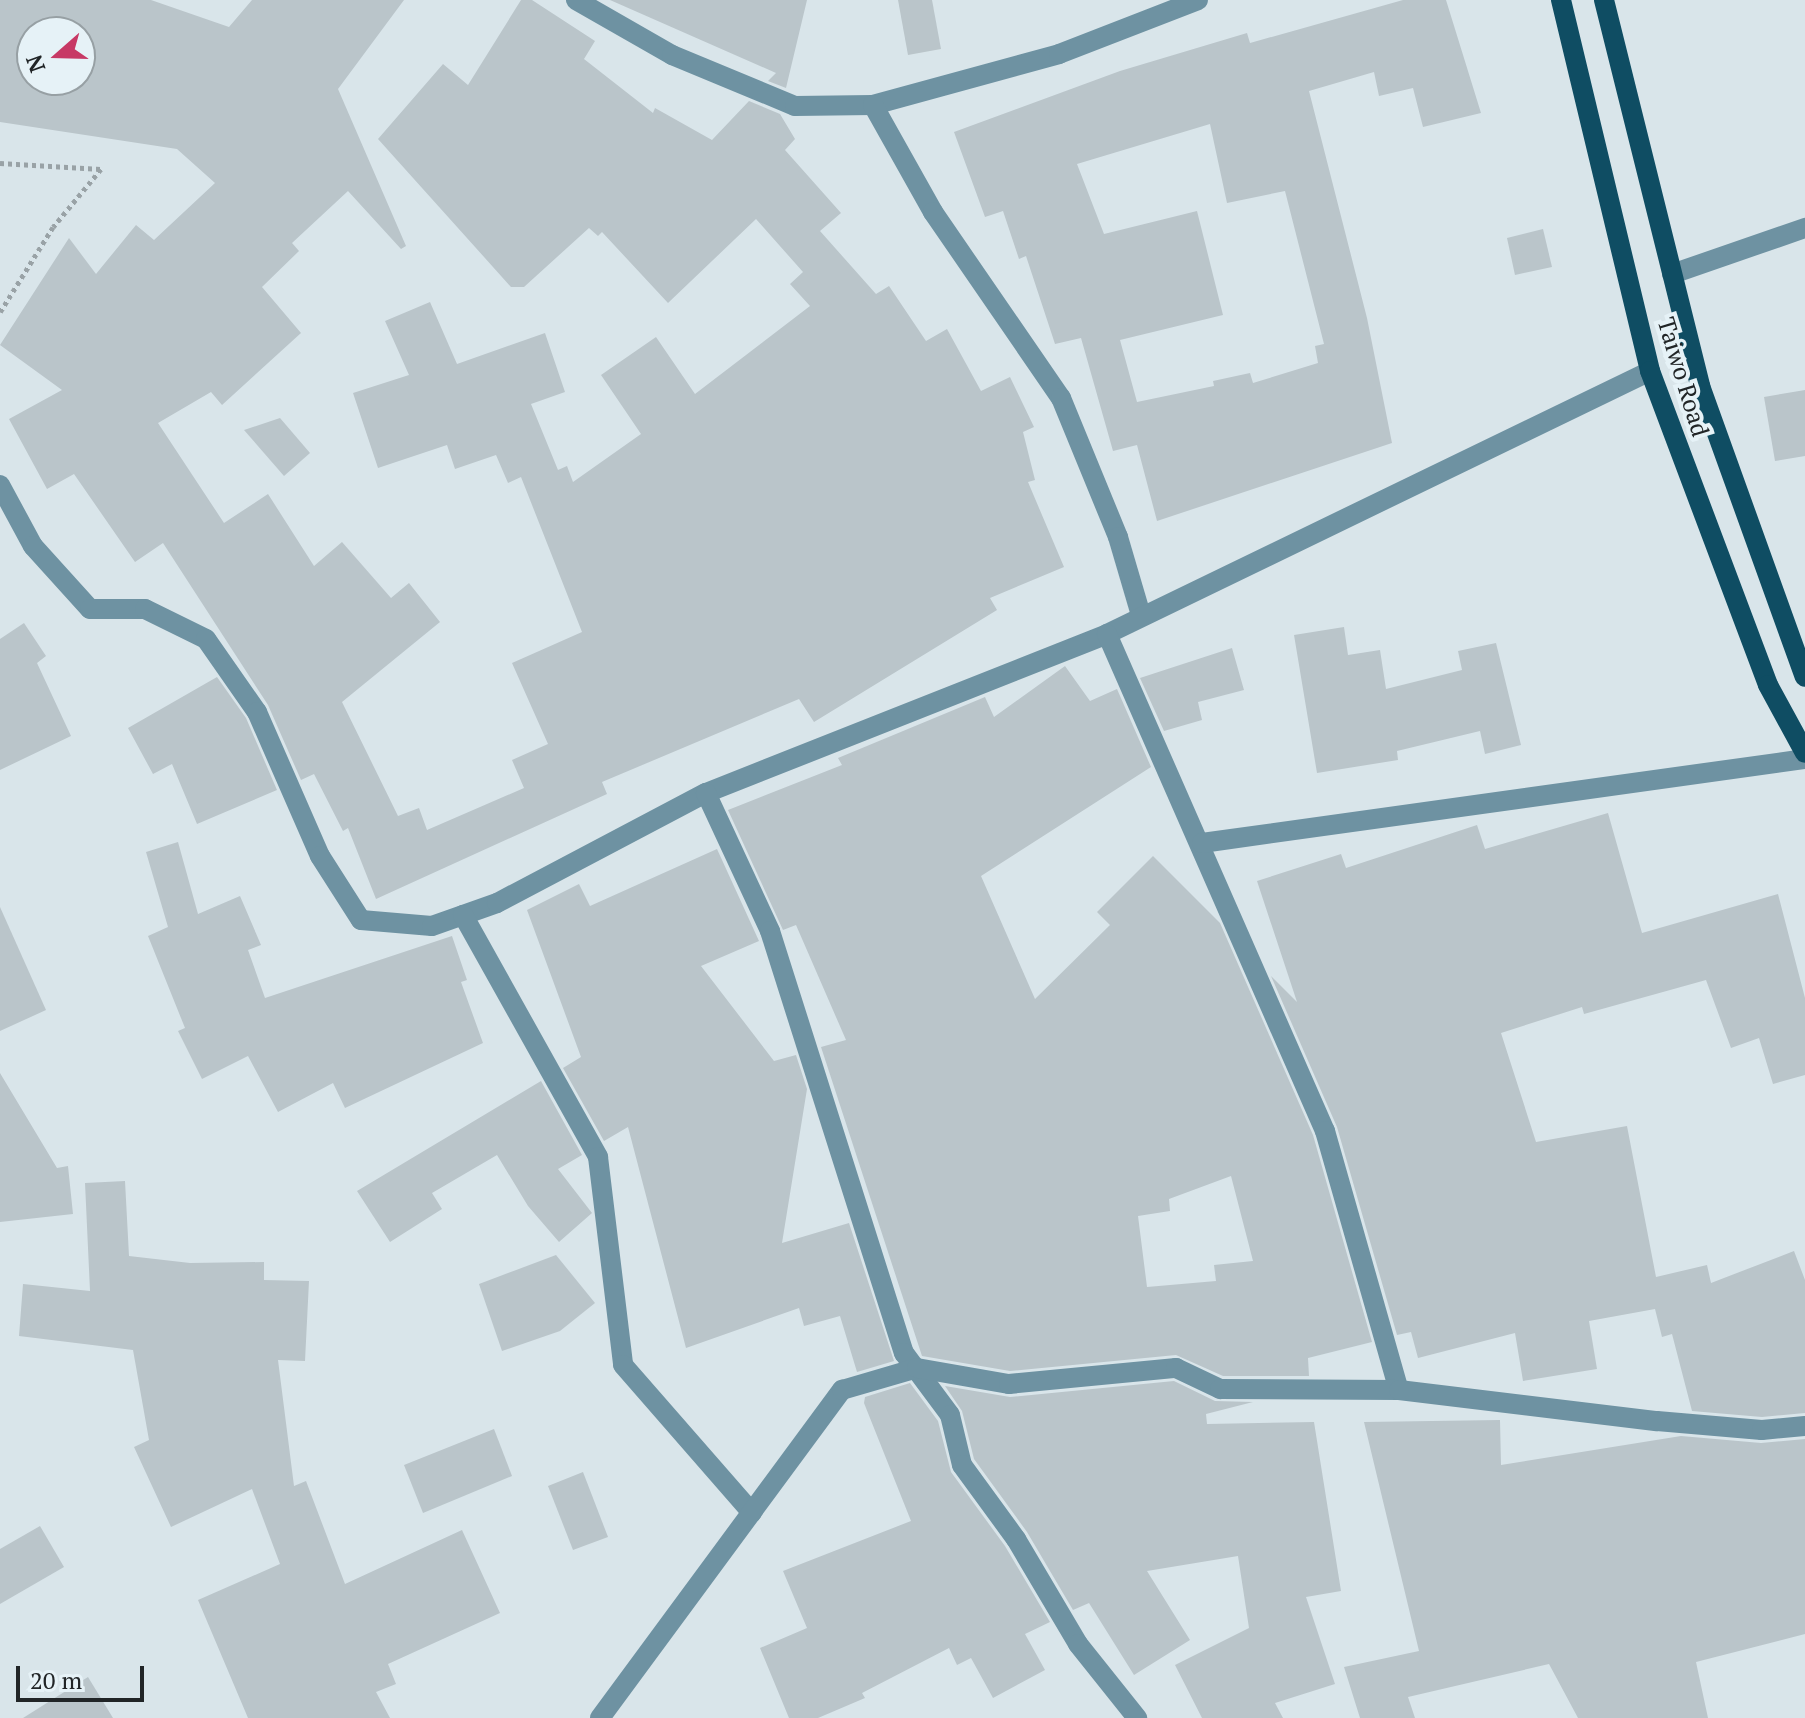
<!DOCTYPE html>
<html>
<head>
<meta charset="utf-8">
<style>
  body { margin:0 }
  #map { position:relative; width:1805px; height:1718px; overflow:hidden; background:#d9e5ea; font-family:"PT Serif",serif }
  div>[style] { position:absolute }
  .building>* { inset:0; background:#bac5ca }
  .path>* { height:5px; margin-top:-2.5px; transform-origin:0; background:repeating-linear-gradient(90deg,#99a2a6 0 4px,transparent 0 8px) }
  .minor>* { height:20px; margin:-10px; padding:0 10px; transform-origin:10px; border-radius:10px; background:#6e92a2 }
  .major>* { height:20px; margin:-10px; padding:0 10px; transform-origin:10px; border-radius:10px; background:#0f4d63 }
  span { translate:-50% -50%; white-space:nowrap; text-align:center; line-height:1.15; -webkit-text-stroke:8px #e6f2f7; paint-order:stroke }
  .street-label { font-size:24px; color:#212527 }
  .north { position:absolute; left:16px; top:16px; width:80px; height:80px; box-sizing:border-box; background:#e6f2f7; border:2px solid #97a0a4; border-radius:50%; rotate:250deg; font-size:22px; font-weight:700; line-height:32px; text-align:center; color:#212527 }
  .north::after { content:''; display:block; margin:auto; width:28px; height:36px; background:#c73965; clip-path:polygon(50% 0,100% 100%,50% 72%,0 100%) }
  .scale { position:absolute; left:16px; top:1666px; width:128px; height:36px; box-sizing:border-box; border:4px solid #212527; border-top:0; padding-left:10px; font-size:24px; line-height:28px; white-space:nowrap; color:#212527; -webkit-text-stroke:6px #e6f2f7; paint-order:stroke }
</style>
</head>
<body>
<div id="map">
  <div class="building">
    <i style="clip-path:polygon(evenodd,0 0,151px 0,229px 27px,252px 0,404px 0,338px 89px,406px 246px,401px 249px,348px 191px,292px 243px,299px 251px,262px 287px,301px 333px,222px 405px,211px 392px,158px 423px,224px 523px,268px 494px,314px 566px,342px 542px,391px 598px,409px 583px,440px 622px,342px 702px,398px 816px,419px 808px,427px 830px,524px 788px,512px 760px,548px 744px,512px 663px,582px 632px,521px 477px,508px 483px,496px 455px,455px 469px,447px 445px,378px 468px,353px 393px,409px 375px,385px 321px,430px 302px,457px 364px,545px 333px,565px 392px,531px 404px,558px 470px,567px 466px,573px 482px,641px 434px,601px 375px,656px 337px,695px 394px,810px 306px,790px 284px,803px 272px,756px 219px,668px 303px,602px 232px,598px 236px,589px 228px,524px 287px,511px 287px,378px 139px,443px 64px,468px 85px,521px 0,532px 0,595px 41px,584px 59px,653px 113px,655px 108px,712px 140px,749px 101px,780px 114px,795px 139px,785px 150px,841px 213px,820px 231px,876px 294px,889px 286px,926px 341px,947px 329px,981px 391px,1010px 377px,1034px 427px,1023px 432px,1035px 480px,1028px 482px,1064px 567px,990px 598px,997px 610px,814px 722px,799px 699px,602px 782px,607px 794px,376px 899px,348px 828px,343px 831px,314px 774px,301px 780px,268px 705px,163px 543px,135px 562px,74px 474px,47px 489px,9px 419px,62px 390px,0 345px,69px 238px,96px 274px,136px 225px,154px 240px,215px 183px,177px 149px,0 122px,0 0,32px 32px,80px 32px,80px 80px,32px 80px,32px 32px)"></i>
    <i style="clip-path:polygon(610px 0,807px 0,786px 88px,768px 81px,776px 73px)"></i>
    <i style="clip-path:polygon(898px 0,932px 0,941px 49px,908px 55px)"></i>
    <i style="clip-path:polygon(evenodd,1403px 0,1446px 0,1481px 113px,1423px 127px,1413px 88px,1379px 96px,1374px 72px,1309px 91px,1367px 318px,1392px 443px,1157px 521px,1137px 445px,1113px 451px,1081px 338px,1055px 344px,1026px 256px,1019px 259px,1003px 211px,985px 217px,954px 132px,1120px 71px,1247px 33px,1250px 43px,1403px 0,1210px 124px,1227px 203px,1285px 191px,1324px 344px,1315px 346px,1318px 363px,1253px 383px,1250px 373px,1213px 381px,1214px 386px,1137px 402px,1120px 340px,1223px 315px,1197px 211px,1104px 234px,1077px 164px,1210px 124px)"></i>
    <i style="clip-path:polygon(1543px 229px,1552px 267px,1515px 275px,1507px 238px)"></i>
    <i style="clip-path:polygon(1805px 390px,1805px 456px,1775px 461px,1764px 397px)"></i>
    <i style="clip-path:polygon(280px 418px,310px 453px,284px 476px,244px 430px)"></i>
    <i style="clip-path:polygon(24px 623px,46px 656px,37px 663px,71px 736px,0 770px,0 639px)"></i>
    <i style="clip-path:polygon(1344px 627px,1348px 655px,1380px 650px,1386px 689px,1462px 670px,1458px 651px,1496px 643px,1521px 745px,1485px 754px,1480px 731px,1397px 751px,1398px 760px,1317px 773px,1294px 635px)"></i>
    <i style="clip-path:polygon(1232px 648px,1244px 690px,1198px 702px,1202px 720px,1164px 731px,1140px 678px)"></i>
    <i style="clip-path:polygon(evenodd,1065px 666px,1090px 701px,1117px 689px,1151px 767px,981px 876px,1035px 999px,1110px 925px,1097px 912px,1153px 856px,1220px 923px,1313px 1135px,1372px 1342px,1308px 1358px,1309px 1376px,1223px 1376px,1176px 1355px,1010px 1371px,922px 1356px,821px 1047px,846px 1040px,796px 925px,783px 930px,728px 810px,842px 765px,838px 758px,985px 697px,994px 717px,1065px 666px,1231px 1176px,1253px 1261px,1214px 1265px,1216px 1281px,1147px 1287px,1138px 1216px,1170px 1211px,1169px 1199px,1231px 1176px)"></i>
    <i style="clip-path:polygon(217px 677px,246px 718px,277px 790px,197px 824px,172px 764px,153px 774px,128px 728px)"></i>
    <i style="clip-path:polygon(1608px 813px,1642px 933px,1778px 894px,1805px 998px,1805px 1075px,1773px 1084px,1759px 1038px,1731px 1048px,1706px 980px,1584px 1014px,1582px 1007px,1501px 1033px,1536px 1142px,1627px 1126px,1656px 1277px,1707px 1265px,1711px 1283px,1794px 1251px,1805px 1280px,1805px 1413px,1762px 1417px,1692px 1411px,1672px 1334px,1662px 1337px,1655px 1309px,1589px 1321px,1597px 1369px,1523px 1381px,1515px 1333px,1418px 1358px,1411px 1332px,1397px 1335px,1337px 1127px,1271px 976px,1297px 1002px,1257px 881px,1341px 854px,1346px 868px,1477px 825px,1485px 849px)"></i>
    <i style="clip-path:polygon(178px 842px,198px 914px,240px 896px,261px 945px,248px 950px,265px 998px,452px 936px,467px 980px,461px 982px,483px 1043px,345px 1108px,333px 1083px,278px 1112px,248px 1056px,202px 1079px,178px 1031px,185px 1028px,148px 936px,168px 927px,146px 852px)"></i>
    <i style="clip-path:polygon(717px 849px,759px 941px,701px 966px,774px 1061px,796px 1055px,807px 1089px,782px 1243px,849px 1223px,894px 1361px,857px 1372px,840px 1316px,804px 1326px,799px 1308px,686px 1348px,628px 1127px,604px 1141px,563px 1068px,581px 1057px,527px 910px,579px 884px,590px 906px)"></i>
    <i style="clip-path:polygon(0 907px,46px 1010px,0 1031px)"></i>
    <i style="clip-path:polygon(0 1073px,57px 1168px,68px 1166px,73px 1214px,0 1222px)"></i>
    <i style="clip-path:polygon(541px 1081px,582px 1155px,558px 1169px,592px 1213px,559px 1242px,528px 1206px,497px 1155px,432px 1193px,442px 1209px,390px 1242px,357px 1191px)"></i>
    <i style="clip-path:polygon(125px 1181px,129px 1256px,190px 1263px,264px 1262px,264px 1280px,309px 1281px,305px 1361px,278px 1360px,294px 1486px,306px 1481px,345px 1584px,462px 1530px,500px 1613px,388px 1664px,396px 1684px,376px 1692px,390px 1718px,248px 1718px,198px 1600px,280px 1564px,252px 1489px,171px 1527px,134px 1447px,149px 1440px,133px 1350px,19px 1336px,23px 1284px,90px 1291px,85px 1183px)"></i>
    <i style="clip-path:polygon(556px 1255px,595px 1303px,560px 1331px,502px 1351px,479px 1284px)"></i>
    <i style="clip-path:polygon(1174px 1381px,1215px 1401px,1253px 1402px,1206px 1414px,1207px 1424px,1314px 1422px,1341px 1591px,1306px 1597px,1335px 1684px,1275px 1703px,1283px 1718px,1202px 1718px,1175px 1665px,1249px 1628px,1238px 1556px,1147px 1571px,1190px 1640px,1134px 1675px,1089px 1603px,1073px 1610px,1027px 1532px,974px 1459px,962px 1411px,945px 1386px,1010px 1397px)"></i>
    <i style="clip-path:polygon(910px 1383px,938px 1421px,951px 1472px,1005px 1546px,1050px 1622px,1025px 1634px,1045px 1670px,993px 1698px,971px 1658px,957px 1665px,949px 1648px,862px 1693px,865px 1698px,818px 1718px,789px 1718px,760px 1648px,807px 1628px,783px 1571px,911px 1521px,864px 1403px,865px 1397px)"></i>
    <i style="clip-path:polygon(1500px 1420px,1501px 1465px,1681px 1436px,1761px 1443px,1805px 1439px,1805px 1634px,1696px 1662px,1708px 1718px,1578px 1718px,1549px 1664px,1408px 1697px,1415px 1718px,1360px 1718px,1344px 1667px,1419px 1651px,1364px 1422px)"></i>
    <i style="clip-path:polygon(494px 1429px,512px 1476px,423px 1513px,404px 1465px)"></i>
    <i style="clip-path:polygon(583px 1472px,608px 1537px,573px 1550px,548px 1486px)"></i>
    <i style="clip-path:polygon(40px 1526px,64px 1567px,0 1604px,0 1549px)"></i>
    <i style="clip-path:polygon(88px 1677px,113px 1718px,23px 1718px)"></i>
  </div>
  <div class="path">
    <i style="left:0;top:163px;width:101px;rotate:3.4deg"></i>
    <i style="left:101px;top:169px;width:75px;rotate:129.6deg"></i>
    <i style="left:53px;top:227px;width:100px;rotate:121.9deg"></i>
  </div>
  <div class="minor">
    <i style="left:576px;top:0;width:111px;rotate:29.8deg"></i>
    <i style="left:672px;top:55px;width:133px;rotate:22.5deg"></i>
    <i style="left:795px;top:106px;width:78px;rotate:-0.7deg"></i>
    <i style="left:873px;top:105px;width:193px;rotate:-15.3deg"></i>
    <i style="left:1059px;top:54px;width:149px;rotate:-21.2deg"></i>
    <i style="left:873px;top:105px;width:123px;rotate:60.7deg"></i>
    <i style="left:933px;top:212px;width:226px;rotate:55.5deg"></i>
    <i style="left:1061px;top:398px;width:150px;rotate:67.7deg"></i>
    <i style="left:1118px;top:537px;width:81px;rotate:73.6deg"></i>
    <i style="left:1672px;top:274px;width:141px;rotate:-19.1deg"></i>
    <i style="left:0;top:485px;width:69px;rotate:61.6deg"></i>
    <i style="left:33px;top:546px;width:85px;rotate:47.9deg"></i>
    <i style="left:90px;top:609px;width:55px"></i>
    <i style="left:145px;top:609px;width:68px;rotate:26.2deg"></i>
    <i style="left:206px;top:639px;width:89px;rotate:55.1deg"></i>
    <i style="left:257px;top:712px;width:157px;rotate:66.4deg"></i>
    <i style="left:320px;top:856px;width:76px;rotate:57.4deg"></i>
    <i style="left:361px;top:920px;width:71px;rotate:4.8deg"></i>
    <i style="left:432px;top:926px;width:69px;rotate:-19.5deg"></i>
    <i style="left:497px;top:903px;width:236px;rotate:-27.8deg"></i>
    <i style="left:706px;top:793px;width:431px;rotate:-21.6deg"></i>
    <i style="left:1107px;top:634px;width:603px;rotate:-25.84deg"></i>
    <i style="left:1107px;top:634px;width:543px;rotate:66.32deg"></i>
    <i style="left:1325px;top:1131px;width:269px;rotate:74.1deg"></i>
    <i style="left:706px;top:793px;width:152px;rotate:65.1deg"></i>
    <i style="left:770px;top:931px;width:443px;rotate:72.4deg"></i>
    <i style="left:904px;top:1353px;width:77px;rotate:53.4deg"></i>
    <i style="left:950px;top:1415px;width:51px;rotate:76.5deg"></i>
    <i style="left:962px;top:1465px;width:92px;rotate:53.9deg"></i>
    <i style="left:1016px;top:1539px;width:122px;rotate:59.4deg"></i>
    <i style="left:1078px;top:1644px;width:95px;rotate:51.4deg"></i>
    <i style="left:1202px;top:843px;width:609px;rotate:-7.93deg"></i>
    <i style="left:463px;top:915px;width:277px;rotate:60.8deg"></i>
    <i style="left:598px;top:1157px;width:209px;rotate:83.1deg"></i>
    <i style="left:623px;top:1365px;width:196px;rotate:48.9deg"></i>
    <i style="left:600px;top:1718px;width:408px;rotate:-53.6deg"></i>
    <i style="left:842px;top:1390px;width:78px;rotate:-16.3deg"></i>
    <i style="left:917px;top:1368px;width:93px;rotate:9.9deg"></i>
    <i style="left:1009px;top:1384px;width:168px;rotate:-5.5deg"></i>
    <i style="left:1176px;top:1368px;width:49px;rotate:25.5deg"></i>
    <i style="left:1220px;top:1389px;width:179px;rotate:0.3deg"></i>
    <i style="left:1399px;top:1390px;width:260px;rotate:6.9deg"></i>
    <i style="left:1657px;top:1421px;width:105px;rotate:4.9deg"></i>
    <i style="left:1762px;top:1430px;width:43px;rotate:-5.3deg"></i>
  </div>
  <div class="major">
    <i style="left:1561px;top:0;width:382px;rotate:76.5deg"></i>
    <i style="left:1650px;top:371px;width:335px;rotate:69.4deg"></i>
    <i style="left:1768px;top:685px;width:77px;rotate:61.4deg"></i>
    <i style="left:1604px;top:0;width:398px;rotate:76deg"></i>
    <i style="left:1700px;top:386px;width:309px;rotate:70.2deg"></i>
  </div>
  <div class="street-label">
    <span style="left:1683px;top:377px;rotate:73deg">Taiwo Road</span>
  </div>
  <div class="north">N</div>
  <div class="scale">20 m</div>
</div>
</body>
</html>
